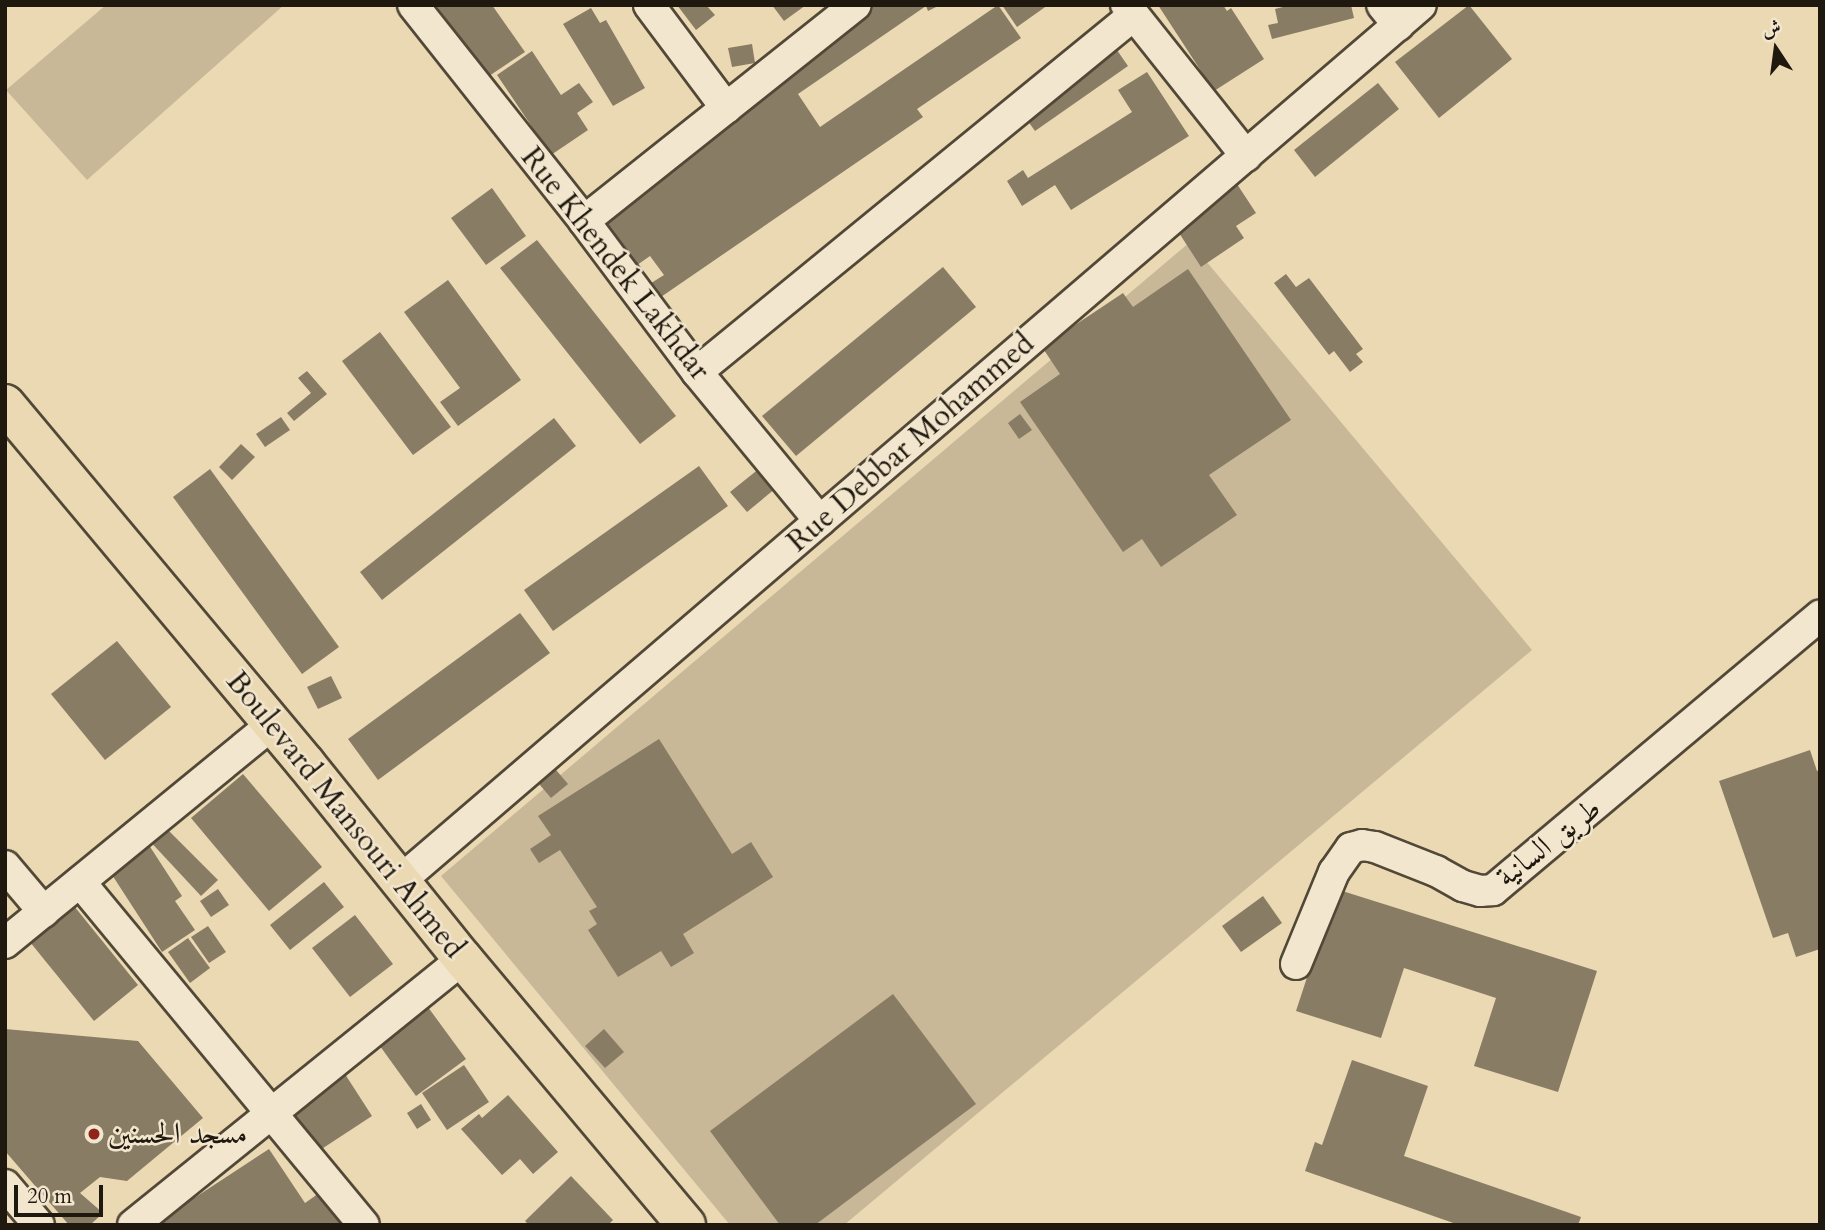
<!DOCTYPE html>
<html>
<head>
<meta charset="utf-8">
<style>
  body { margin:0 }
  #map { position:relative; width:1825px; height:1230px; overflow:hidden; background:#ebd9b3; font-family:Cardo,Amiri,serif }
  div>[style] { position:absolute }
  .green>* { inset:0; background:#c8b897 }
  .building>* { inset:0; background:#897c64 }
  .roads { filter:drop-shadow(2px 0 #524837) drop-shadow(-2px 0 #524837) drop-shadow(0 2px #524837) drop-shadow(0 -2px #524837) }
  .minor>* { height:30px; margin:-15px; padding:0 15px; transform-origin:15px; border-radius:15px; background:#f2e6ce }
  .major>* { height:38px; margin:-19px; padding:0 19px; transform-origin:19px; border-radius:19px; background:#ebd9b3 }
  .dots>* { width:19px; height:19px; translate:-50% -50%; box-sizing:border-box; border:4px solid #f2e6ce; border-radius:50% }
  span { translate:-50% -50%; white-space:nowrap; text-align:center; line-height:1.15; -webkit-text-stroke:5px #f2e6ce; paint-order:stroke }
  .street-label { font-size:30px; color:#1f180e }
  .poi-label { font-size:30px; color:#1f180e }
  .left { translate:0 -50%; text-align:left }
  .frame { position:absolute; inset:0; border:7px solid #1f180e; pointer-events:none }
  .north { position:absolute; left:1741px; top:14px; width:70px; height:70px; -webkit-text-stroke:5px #f2e6ce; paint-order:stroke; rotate:347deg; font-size:19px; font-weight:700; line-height:28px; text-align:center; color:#1f180e }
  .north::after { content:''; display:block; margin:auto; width:24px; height:32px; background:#1f180e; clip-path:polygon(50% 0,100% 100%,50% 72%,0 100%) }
  .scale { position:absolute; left:14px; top:1185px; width:89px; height:32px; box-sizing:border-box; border:4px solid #1f180e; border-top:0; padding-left:9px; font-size:21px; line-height:24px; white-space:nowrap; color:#1f180e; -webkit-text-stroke:5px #f2e6ce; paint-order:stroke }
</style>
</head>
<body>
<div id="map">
  <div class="green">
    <i style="clip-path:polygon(106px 5px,284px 5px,87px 180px,6px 90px)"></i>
    <i style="clip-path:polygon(1190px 242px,1532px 650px,844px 1225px,730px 1225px,441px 876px)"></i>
  </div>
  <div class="building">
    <i style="clip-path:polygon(436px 5px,492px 5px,525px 52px,486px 78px)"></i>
    <i style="clip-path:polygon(677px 5px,706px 5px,715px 15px,696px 30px)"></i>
    <i style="clip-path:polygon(772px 5px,806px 5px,784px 21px)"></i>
    <i style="clip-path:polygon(873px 5px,940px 5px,928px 11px,926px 6px,798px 94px,820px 127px,998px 5px,1021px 38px,917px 109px,923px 117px,658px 299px,648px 285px,664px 275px,650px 256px,630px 270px,584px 203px)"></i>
    <i style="clip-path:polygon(1002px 5px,1048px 5px,1017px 27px)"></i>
    <i style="clip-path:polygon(1158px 5px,1223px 5px,1227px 11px,1231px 8px,1264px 59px,1214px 91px)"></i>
    <i style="clip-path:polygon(1291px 5px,1351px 5px,1354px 18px,1272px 39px,1268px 25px,1278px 23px,1275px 9px)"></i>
    <i style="clip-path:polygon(1469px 5px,1512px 59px,1439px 118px,1395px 62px)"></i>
    <i style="clip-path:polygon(591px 8px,600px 23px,606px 20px,645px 88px,613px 106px,563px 24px)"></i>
    <i style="clip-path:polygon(1103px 30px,1128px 66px,1035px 131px,1010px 96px)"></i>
    <i style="clip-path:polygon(752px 44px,755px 63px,732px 67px,728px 48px)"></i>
    <i style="clip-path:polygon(532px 51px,561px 95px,579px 83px,593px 102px,577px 113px,588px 130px,551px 155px,497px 75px)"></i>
    <i style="clip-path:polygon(1147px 72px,1189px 136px,1071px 210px,1055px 185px,1022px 206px,1007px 181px,1023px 170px,1028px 178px,1132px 112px,1118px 90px)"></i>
    <i style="clip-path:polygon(1378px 83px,1399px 109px,1315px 177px,1294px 150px)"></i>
    <i style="clip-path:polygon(1235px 181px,1256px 213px,1236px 226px,1244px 238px,1201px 267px,1172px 222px)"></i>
    <i style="clip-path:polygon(492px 188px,526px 236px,486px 265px,451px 218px)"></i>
    <i style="clip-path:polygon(537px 240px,676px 416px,640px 444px,500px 268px)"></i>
    <i style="clip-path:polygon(943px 267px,976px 307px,796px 456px,762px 416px)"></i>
    <i style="clip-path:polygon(1188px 269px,1291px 420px,1209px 475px,1237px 515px,1161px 567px,1142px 539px,1123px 552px,1020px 402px,1060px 374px,1042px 347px,1123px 293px,1133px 307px)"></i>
    <i style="clip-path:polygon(1286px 274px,1296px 287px,1309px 278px,1363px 349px,1356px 354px,1363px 362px,1350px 372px,1334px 351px,1329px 355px,1274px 283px)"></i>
    <i style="clip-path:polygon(448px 280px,521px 380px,458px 426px,440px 402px,460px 388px,404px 312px)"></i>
    <i style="clip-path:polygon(380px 332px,451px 427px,413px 455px,342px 361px)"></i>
    <i style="clip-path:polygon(307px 371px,327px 394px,294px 421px,287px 413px,311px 393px,298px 378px)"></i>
    <i style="clip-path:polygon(1020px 414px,1032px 430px,1019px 439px,1008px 423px)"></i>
    <i style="clip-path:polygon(281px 417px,290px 430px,265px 447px,256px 434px)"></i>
    <i style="clip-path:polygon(554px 418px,576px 446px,382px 600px,360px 572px)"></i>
    <i style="clip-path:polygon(241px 444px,255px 457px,232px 480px,219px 467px)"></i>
    <i style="clip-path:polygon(699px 466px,728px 506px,553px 631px,524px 590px)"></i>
    <i style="clip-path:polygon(760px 468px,776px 488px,747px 512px,730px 492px)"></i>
    <i style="clip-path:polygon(210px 469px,339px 647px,302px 674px,173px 497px)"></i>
    <i style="clip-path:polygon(520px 613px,550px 653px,378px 780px,348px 739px)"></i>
    <i style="clip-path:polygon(117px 641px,171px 707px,105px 760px,51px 694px)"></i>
    <i style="clip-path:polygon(331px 676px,342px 698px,318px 709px,307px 687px)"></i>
    <i style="clip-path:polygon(659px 739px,732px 854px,751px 842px,773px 877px,683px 934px,694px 953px,671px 967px,661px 951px,618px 977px,588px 930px,597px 924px,589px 911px,597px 907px,560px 850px,539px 863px,530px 849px,551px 835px,538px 816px)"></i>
    <i style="clip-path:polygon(1810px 750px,1817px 771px,1820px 770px,1820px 949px,1796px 957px,1788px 933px,1773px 938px,1719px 781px)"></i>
    <i style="clip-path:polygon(551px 764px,568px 784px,551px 798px,534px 778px)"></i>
    <i style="clip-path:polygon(243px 774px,322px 867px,269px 911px,191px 818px)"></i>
    <i style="clip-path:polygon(161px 823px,218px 880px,201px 896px,146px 837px)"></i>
    <i style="clip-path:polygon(145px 839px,182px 896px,175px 901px,195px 930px,162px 952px,105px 864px)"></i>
    <i style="clip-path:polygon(324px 882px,344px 907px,290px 950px,270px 925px)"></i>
    <i style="clip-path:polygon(218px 889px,229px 905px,211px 917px,200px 901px)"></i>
    <i style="clip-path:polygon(1336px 889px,1597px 971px,1558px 1092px,1474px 1066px,1496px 998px,1404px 968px,1381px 1038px,1296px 1011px)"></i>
    <i style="clip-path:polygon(1263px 896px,1282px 923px,1241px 952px,1222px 926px)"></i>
    <i style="clip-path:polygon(74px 906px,138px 985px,94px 1021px,30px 942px)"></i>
    <i style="clip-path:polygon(355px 915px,393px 964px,350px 997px,312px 948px)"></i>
    <i style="clip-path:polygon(208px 926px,226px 952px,209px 963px,191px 937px)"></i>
    <i style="clip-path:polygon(188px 938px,210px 968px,190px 983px,168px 952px)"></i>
    <i style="clip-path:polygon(893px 994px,976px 1104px,815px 1225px,780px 1225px,710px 1131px)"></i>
    <i style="clip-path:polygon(422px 999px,466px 1059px,416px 1096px,372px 1035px)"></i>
    <i style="clip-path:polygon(5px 1029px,138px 1041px,203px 1118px,127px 1181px,100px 1177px,80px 1193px,103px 1213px,90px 1225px,69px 1225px,5px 1151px)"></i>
    <i style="clip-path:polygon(604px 1029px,624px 1052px,605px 1068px,585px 1046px)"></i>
    <i style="clip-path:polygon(1352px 1060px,1428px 1086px,1404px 1156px,1581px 1217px,1578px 1225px,1459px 1225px,1305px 1171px,1315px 1142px,1322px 1145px)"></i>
    <i style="clip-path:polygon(464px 1065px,489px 1102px,447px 1130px,422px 1093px)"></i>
    <i style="clip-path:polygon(343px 1071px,372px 1116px,317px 1152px,287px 1106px)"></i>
    <i style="clip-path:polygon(508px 1095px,558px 1152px,533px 1174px,520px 1159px,502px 1175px,461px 1129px,479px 1114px,482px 1118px)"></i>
    <i style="clip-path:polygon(421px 1104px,431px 1120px,417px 1129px,407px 1113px)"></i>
    <i style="clip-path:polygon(269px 1149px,305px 1203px,322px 1191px,344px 1223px,153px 1225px)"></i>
    <i style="clip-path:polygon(571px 1176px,613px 1220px,608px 1225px,529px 1225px,525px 1221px)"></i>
  </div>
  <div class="roads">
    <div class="minor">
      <i style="left:413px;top:5px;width:275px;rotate:51.6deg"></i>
      <i style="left:584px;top:221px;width:189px;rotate:53.2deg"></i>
      <i style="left:697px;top:372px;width:193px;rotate:50.5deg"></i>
      <i style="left:649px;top:5px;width:129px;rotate:53.2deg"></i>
      <i style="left:1126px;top:5px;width:193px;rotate:51.5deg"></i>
      <i style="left:1382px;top:5px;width:26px;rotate:51deg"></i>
      <i style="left:584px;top:221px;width:347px;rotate:-38.5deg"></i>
      <i style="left:697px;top:372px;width:564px;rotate:-39.25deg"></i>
      <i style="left:5px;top:866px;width:60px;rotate:49.7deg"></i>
      <i style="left:400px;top:881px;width:1345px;rotate:-40.63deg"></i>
      <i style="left:80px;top:882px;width:445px;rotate:50.4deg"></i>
      <i style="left:5px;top:943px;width:346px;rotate:-39.3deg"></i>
      <i style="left:1296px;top:964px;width:100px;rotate:-67.6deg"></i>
      <i style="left:1334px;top:872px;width:29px;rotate:-55deg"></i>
      <i style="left:1351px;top:848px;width:11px;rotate:-15deg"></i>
      <i style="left:1362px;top:845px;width:13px;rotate:9deg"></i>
      <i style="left:1375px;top:847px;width:66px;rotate:21.5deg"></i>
      <i style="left:1436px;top:871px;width:31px;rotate:29deg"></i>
      <i style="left:1463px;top:886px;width:18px;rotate:16deg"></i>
      <i style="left:1480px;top:891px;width:13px;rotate:-4deg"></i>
      <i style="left:1493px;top:890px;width:427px;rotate:-40deg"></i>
      <i style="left:5px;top:1185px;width:52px;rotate:49.6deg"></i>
      <i style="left:133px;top:1225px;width:424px;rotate:-38.9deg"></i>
    </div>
    <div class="major">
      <i style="left:5px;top:404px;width:469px;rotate:50.1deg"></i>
      <i style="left:306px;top:764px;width:250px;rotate:51.2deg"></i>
      <i style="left:463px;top:959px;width:347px;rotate:50deg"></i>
    </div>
  </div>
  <div class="dots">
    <i style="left:94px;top:1134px;background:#8f2418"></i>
  </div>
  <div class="street-label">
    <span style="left:615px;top:264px;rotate:52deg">Rue Khendek Lakhdar</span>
    <span style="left:911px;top:443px;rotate:-41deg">Rue Debbar Mohammed</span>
    <span style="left:345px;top:815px;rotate:51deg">Boulevard Mansouri Ahmed</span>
    <span style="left:1549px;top:843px;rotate:-38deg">طريق السانية</span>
  </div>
  <div class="poi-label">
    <span class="left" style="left:108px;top:1134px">مسجد الحسنين</span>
  </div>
  <div class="frame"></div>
  <div class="north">ش</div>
  <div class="scale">20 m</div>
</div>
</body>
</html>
